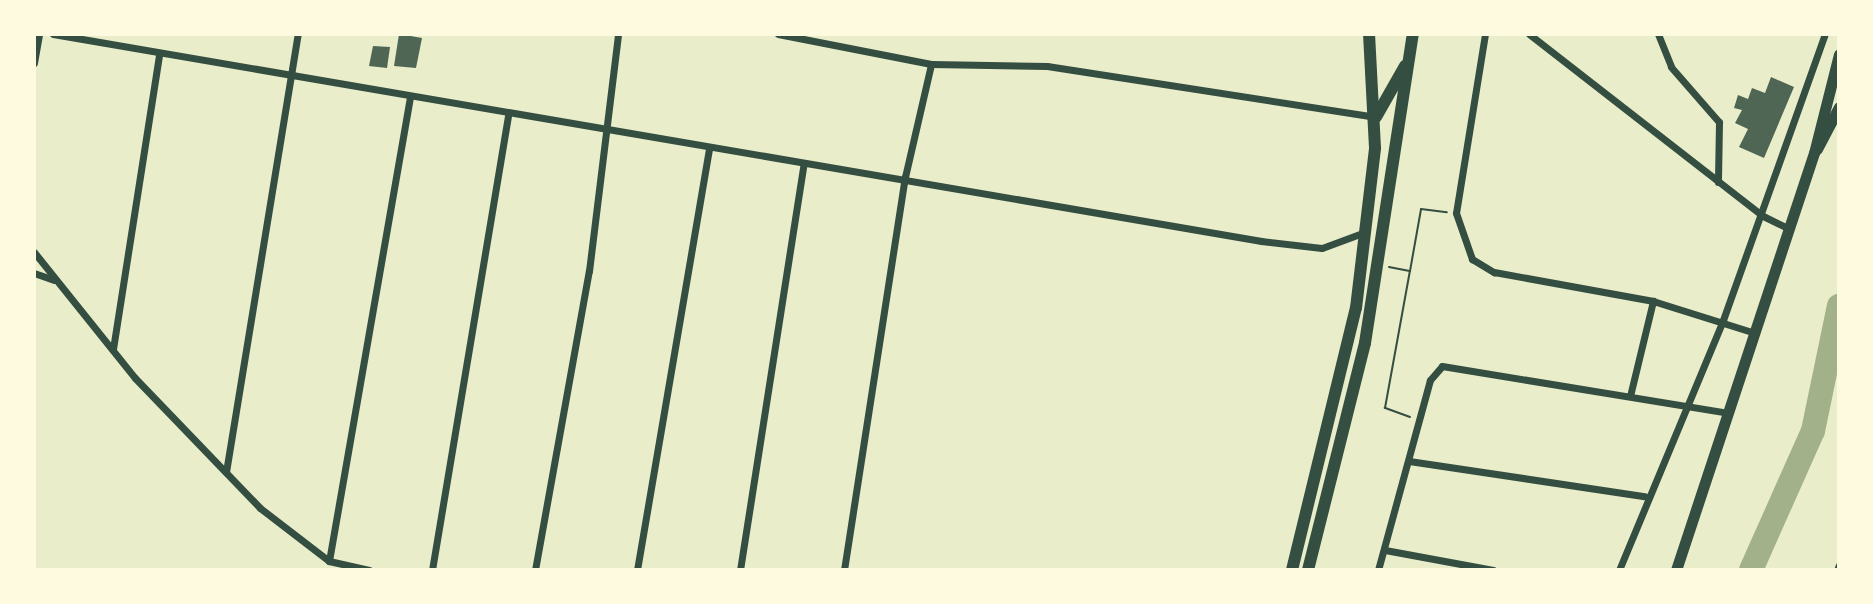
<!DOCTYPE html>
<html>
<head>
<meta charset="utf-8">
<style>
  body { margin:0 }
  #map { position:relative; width:1873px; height:604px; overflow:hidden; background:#e9edc9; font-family:Overpass,sans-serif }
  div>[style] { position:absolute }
  .river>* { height:24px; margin:-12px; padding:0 12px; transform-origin:12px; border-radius:12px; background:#a3b18a }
  .building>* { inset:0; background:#4f6655 }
  .path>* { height:2px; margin:-1px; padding:0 1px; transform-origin:1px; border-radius:1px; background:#344e41 }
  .minor>* { height:7px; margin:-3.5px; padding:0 3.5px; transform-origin:3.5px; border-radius:3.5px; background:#344e41 }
  .secondary>* { height:11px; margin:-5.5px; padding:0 5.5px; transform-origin:5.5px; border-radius:5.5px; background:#344e41 }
  .trunk>* { height:12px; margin:-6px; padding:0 6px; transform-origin:6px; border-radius:6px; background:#344e41 }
  span { translate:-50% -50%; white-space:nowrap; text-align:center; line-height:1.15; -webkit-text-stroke:8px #fefae0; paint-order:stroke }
  .frame { position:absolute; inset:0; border:36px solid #fefae0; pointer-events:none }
</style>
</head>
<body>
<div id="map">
  <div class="river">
    <i style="left:1751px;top:570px;width:152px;rotate:-66deg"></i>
    <i style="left:1813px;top:431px;width:128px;rotate:-78.3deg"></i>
  </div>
  <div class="building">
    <i style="clip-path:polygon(399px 34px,422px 38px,416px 68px,394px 66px)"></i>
    <i style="clip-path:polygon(373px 46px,390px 47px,387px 68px,369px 66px)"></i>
    <i style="clip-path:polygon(1771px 77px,1794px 87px,1764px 158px,1739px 147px,1748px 129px,1735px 123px,1742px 110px,1734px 108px,1738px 95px,1748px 99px,1752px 88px,1765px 93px)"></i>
  </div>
  <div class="path">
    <i style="left:1389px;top:267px;width:21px;rotate:11deg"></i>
    <i style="left:1410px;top:271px;width:63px;rotate:-79.9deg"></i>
    <i style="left:1421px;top:209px;width:26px;rotate:7deg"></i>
    <i style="left:1410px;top:417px;width:27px;rotate:-160deg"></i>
    <i style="left:1385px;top:408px;width:139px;rotate:-79.7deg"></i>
  </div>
  <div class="minor">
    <i style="left:53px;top:34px;width:1226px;rotate:9.72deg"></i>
    <i style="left:1261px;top:241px;width:61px;rotate:6.5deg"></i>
    <i style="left:1322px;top:248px;width:46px;rotate:-20.4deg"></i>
    <i style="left:778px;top:34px;width:156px;rotate:11.1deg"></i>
    <i style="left:931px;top:64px;width:116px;rotate:1deg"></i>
    <i style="left:1047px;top:66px;width:333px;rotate:8.8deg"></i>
    <i style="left:1485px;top:34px;width:181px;rotate:99.2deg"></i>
    <i style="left:1456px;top:213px;width:49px;rotate:70.8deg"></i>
    <i style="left:1472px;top:259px;width:26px;rotate:31deg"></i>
    <i style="left:1494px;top:272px;width:162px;rotate:10.3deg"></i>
    <i style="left:1653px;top:301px;width:107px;rotate:17.4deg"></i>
    <i style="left:1529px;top:34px;width:296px;rotate:37.9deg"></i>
    <i style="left:1763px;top:216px;width:30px;rotate:26deg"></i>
    <i style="left:1658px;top:34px;width:35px;rotate:68deg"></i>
    <i style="left:1671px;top:67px;width:73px;rotate:48.9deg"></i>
    <i style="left:1719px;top:122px;width:60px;rotate:91deg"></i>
    <i style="left:34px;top:63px;width:29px;rotate:-80deg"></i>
    <i style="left:34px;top:252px;width:161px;rotate:51.3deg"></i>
    <i style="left:135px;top:378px;width:180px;rotate:46.1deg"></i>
    <i style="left:260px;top:508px;width:87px;rotate:37.5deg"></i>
    <i style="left:329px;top:561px;width:41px;rotate:12.7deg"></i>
    <i style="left:34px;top:273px;width:21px;rotate:19deg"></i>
    <i style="left:113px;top:349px;width:298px;rotate:-81.1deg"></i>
    <i style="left:1630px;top:396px;width:98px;rotate:-76.4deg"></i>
    <i style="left:1409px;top:461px;width:238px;rotate:8.5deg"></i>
    <i style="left:226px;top:472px;width:444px;rotate:-80.7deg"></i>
    <i style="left:1385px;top:550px;width:110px;rotate:10.5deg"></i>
    <i style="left:329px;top:561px;width:472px;rotate:-80.1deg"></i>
    <i style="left:432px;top:570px;width:462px;rotate:-80.5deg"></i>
    <i style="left:535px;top:570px;width:304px;rotate:-79.8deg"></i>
    <i style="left:589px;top:271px;width:239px;rotate:-83deg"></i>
    <i style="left:637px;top:570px;width:427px;rotate:-80.3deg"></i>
    <i style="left:740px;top:570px;width:409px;rotate:-81.1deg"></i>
    <i style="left:844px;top:570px;width:398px;rotate:-81.2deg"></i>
    <i style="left:905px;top:177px;width:116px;rotate:-77deg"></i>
    <i style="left:1378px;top:570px;width:197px;rotate:-74.7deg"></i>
    <i style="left:1430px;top:380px;width:18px;rotate:-49deg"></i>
    <i style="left:1442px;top:366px;width:290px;rotate:9.3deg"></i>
    <i style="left:1619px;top:570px;width:271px;rotate:-67.4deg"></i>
    <i style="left:1723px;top:320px;width:304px;rotate:-70.4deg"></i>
    <i style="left:1837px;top:570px;width:5px;rotate:-68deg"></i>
  </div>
  <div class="secondary">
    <i style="left:1817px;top:149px;width:47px;rotate:-62.4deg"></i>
    <i style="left:1676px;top:570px;width:439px;rotate:-71.7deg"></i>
    <i style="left:1814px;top:153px;width:102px;rotate:-75.8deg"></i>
  </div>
  <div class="trunk">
    <i style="left:1376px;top:117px;width:59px;rotate:-60.4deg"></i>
    <i style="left:1292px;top:570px;width:270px;rotate:-76.3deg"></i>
    <i style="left:1356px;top:308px;width:161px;rotate:-83.2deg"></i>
    <i style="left:1375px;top:148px;width:114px;rotate:-93deg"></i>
    <i style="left:1308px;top:570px;width:234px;rotate:-75.9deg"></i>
    <i style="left:1365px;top:343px;width:313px;rotate:-81.2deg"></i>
  </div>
  <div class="frame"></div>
</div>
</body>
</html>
